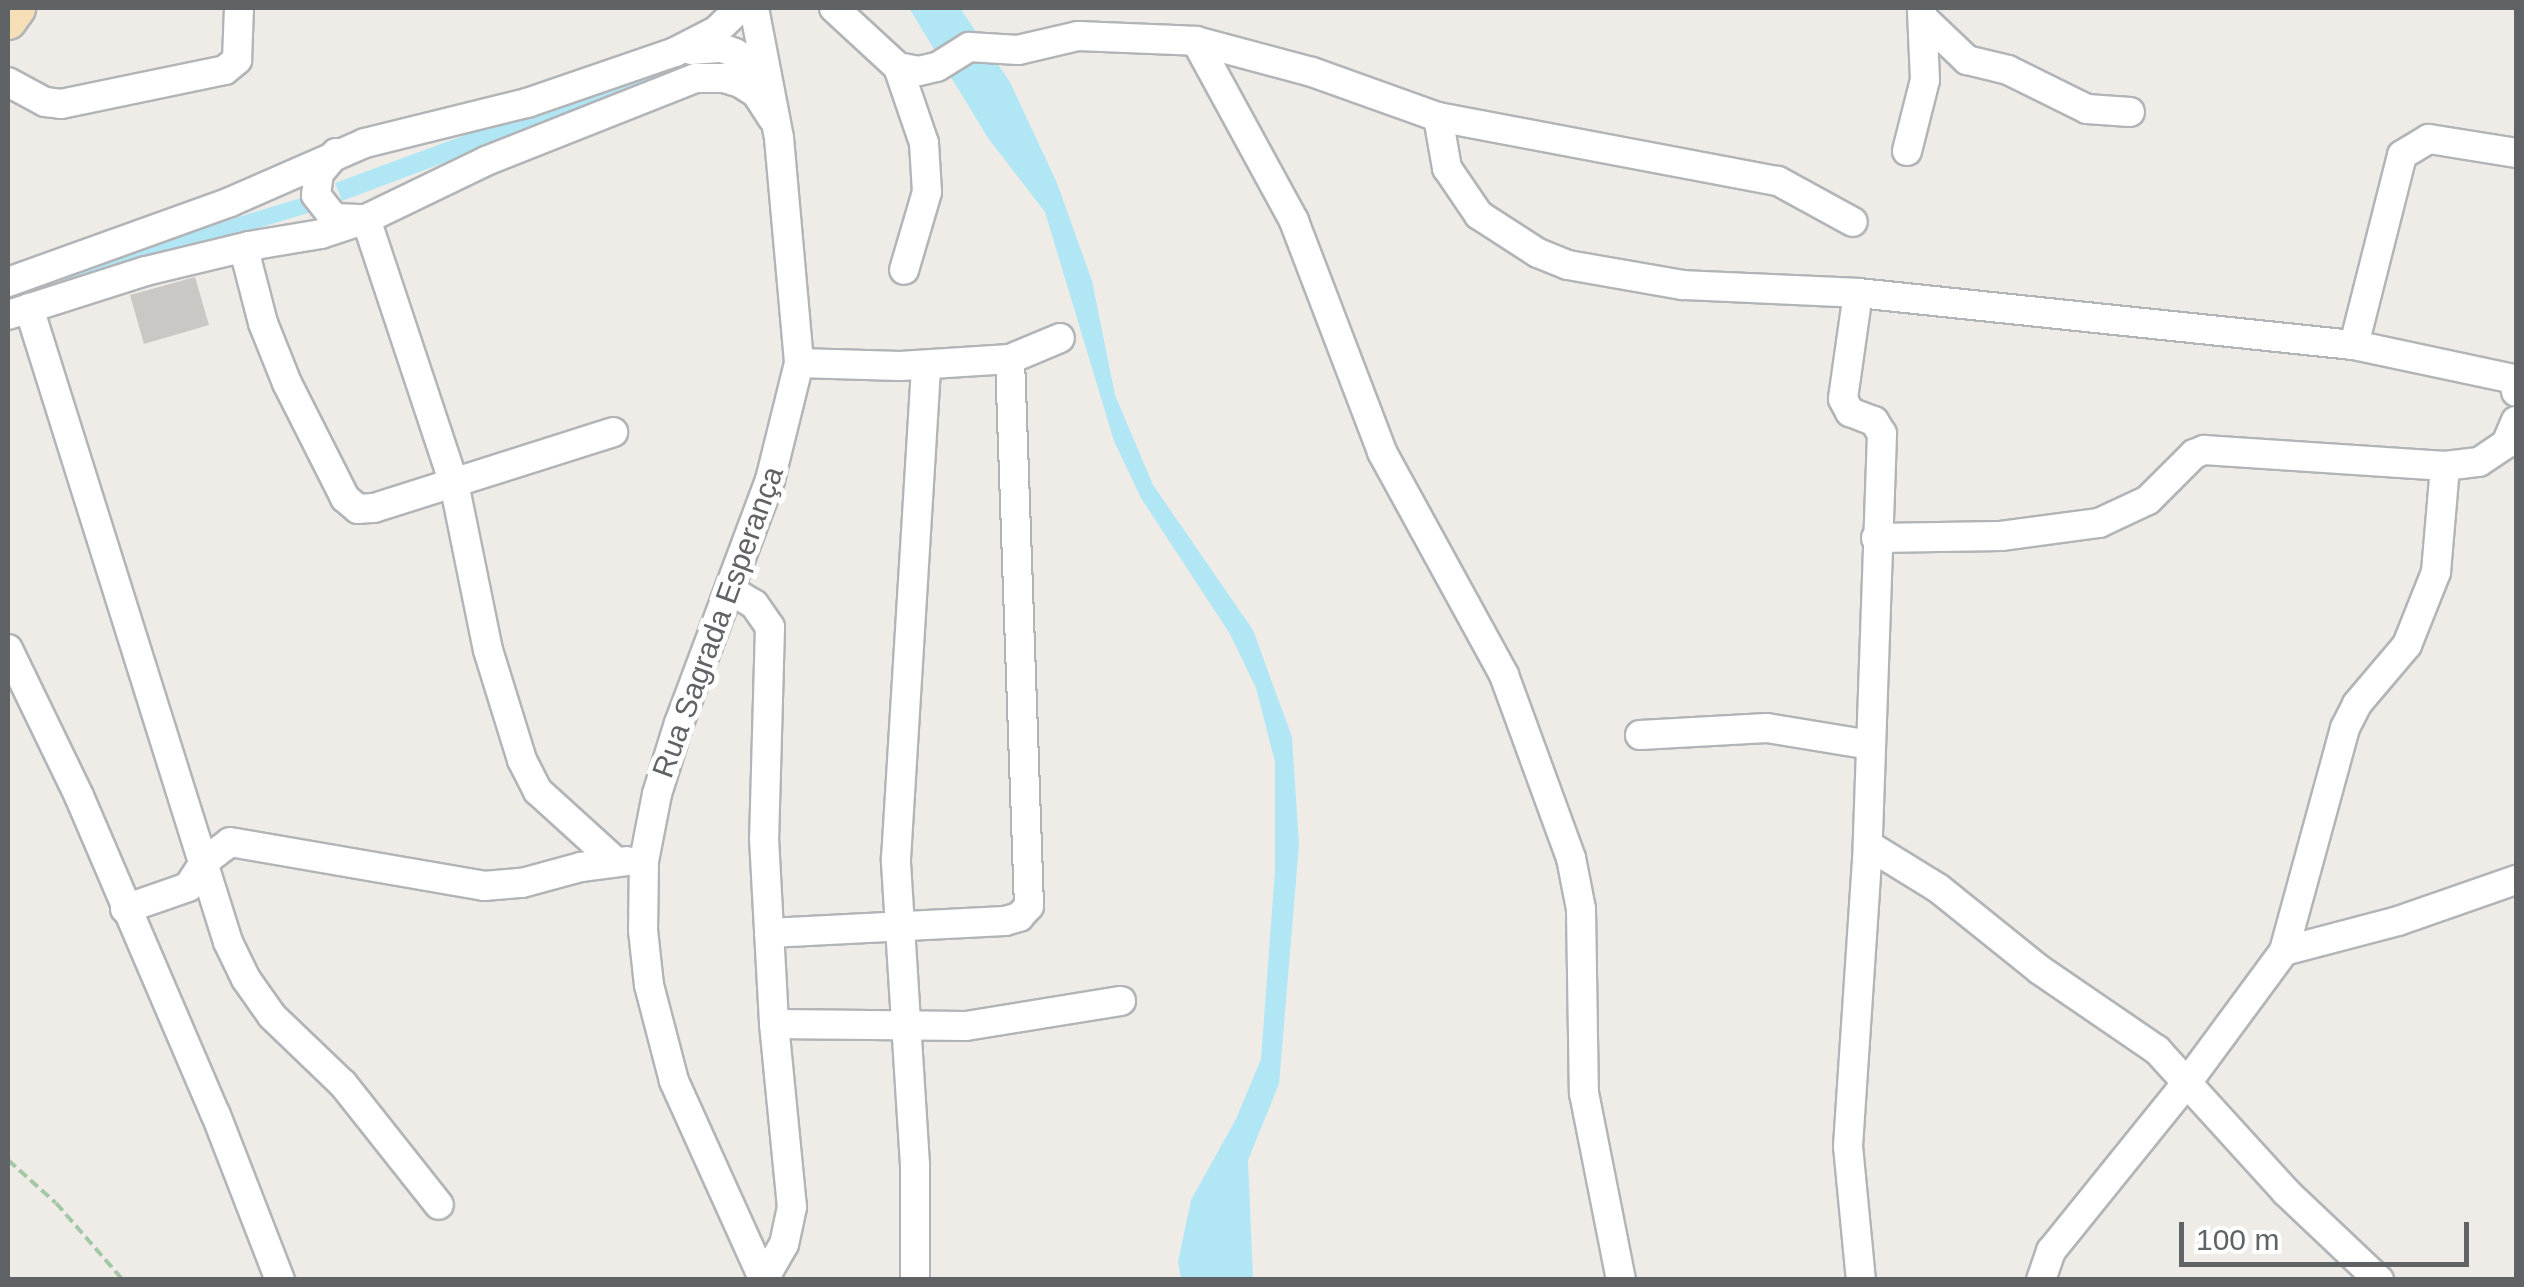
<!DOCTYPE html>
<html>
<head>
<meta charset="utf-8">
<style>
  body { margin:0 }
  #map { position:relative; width:2524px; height:1287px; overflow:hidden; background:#efece7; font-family:Helvetica,sans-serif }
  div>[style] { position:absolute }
  .water>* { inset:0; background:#b1e6f5 }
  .building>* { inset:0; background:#cac7c4 }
  .path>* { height:4px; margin-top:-2px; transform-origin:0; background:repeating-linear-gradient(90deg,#a4c8a7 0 10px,transparent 0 15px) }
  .roads { filter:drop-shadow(2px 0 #b2b5b8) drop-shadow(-2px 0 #b2b5b8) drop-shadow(0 2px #b2b5b8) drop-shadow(0 -2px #b2b5b8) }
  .minor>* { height:28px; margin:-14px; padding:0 14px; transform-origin:14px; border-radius:14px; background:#fff }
  .major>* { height:35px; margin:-17.5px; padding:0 17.5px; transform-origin:17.5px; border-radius:17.5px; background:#f6deb6 }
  span { translate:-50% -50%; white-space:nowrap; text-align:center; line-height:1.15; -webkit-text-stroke:10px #fff; paint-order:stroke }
  .street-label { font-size:30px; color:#5f6366 }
  .frame { position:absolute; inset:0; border:10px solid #5f6366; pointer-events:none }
  .scale { position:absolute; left:2179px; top:1222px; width:290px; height:45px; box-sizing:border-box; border:5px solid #5f6366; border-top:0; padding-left:12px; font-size:30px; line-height:35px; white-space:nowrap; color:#5f6366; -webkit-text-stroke:8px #fff; paint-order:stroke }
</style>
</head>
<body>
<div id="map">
  <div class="water">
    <i style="clip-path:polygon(909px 8px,960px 8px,1010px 82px,1057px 183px,1092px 281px,1115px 395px,1153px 485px,1253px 630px,1292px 737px,1299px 845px,1279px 1084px,1248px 1160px,1253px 1279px,1181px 1279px,1178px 1262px,1191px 1200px,1236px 1119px,1261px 1059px,1275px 870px,1275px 762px,1256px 688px,1230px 634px,1141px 498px,1114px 441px,1045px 212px,988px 138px)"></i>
    <i style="clip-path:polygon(698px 49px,704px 65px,342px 201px,335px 183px)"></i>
    <i style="clip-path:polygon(311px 195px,315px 211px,8px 303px,8px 287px)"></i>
  </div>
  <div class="building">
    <i style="clip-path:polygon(195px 277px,209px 325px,144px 344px,130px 295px)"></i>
  </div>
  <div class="path">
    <i style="left:8px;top:1160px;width:64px;rotate:41.9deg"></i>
    <i style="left:56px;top:1203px;width:102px;rotate:49deg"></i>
  </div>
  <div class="roads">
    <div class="minor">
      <i style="left:754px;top:8px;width:132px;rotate:79.1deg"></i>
      <i style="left:779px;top:138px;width:226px;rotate:84.9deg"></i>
      <i style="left:799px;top:363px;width:121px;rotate:103.9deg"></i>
      <i style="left:770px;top:480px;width:259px;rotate:110.5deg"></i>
      <i style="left:679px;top:723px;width:74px;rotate:107.2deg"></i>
      <i style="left:657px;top:794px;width:68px;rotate:101deg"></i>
      <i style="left:644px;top:861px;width:69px;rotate:90.8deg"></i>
      <i style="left:643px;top:930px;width:55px;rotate:83.8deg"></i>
      <i style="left:649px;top:985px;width:99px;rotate:75.4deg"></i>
      <i style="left:674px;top:1081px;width:218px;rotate:65.7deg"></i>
      <i style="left:834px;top:8px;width:87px;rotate:42.7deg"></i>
      <i style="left:898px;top:67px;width:80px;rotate:71.1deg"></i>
      <i style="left:924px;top:143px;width:49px;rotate:86.5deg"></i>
      <i style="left:927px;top:192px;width:81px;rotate:106.4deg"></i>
      <i style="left:1923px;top:18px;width:61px;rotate:43.7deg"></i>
      <i style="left:1967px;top:60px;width:42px;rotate:13.7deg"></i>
      <i style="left:2008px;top:70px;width:88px;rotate:26.3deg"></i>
      <i style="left:2087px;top:109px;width:43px;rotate:4deg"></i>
      <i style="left:1196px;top:41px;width:205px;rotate:61.4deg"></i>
      <i style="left:1294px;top:221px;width:247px;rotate:69.1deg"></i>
      <i style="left:1382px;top:452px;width:254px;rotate:61.3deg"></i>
      <i style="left:1504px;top:675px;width:195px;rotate:69.9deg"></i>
      <i style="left:1571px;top:858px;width:52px;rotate:78.9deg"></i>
      <i style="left:1581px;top:909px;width:184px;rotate:89.1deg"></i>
      <i style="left:1584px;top:1093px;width:191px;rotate:78.8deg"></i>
      <i style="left:691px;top:50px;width:31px;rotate:-4deg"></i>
      <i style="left:722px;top:48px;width:14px;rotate:21deg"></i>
      <i style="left:735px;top:53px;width:17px;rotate:31deg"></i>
      <i style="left:750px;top:62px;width:29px;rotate:55deg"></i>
      <i style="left:898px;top:67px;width:21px;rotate:11deg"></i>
      <i style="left:919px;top:71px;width:18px;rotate:-13deg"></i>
      <i style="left:937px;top:67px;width:38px;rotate:-32deg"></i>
      <i style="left:969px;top:47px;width:49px;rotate:3.5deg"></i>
      <i style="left:1018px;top:50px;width:62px;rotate:-13.1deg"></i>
      <i style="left:1078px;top:36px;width:118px;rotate:2.4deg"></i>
      <i style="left:1196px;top:41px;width:120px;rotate:15deg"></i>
      <i style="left:1312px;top:72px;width:134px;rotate:19.7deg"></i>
      <i style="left:1438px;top:117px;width:346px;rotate:10.7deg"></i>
      <i style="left:1778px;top:181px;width:85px;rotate:28.7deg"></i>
      <i style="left:8px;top:82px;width:42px;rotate:28.4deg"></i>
      <i style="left:45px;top:102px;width:16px;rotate:7deg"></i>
      <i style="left:61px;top:104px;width:167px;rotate:-11.7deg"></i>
      <i style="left:225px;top:70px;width:16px;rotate:-40deg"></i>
      <i style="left:237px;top:60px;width:52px;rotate:-87.8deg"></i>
      <i style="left:1438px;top:117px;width:52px;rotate:80deg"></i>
      <i style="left:1447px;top:168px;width:57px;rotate:55.8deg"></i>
      <i style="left:1479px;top:215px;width:70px;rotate:32.8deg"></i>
      <i style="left:1538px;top:253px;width:32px;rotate:22deg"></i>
      <i style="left:1568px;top:265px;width:117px;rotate:9.9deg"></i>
      <i style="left:1683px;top:285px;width:175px;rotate:2.6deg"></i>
      <i style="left:1858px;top:293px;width:499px;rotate:6deg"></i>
      <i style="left:2354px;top:345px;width:164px;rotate:12deg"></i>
      <i style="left:2514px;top:379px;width:13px;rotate:81deg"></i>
      <i style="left:1907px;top:151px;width:73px;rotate:-75.8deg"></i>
      <i style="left:1925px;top:80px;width:70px;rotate:-92.5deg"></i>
      <i style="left:336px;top:153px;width:26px;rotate:130deg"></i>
      <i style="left:319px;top:173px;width:22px;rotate:98deg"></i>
      <i style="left:316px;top:195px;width:29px;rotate:52deg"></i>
      <i style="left:334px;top:218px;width:32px;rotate:2deg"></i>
      <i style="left:366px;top:219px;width:278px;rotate:71.6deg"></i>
      <i style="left:454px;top:483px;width:170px;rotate:78.5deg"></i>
      <i style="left:488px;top:650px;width:115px;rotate:72.8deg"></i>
      <i style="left:522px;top:760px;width:35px;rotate:63deg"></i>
      <i style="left:538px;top:791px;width:104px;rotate:42.3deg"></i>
      <i style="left:249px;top:246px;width:15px;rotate:98deg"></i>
      <i style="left:247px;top:261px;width:64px;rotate:75.5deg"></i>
      <i style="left:263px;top:323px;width:65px;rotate:68.2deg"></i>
      <i style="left:287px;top:383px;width:129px;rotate:63.2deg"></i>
      <i style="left:345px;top:498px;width:17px;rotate:40deg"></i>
      <i style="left:358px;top:509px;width:16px;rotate:-4deg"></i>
      <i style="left:374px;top:508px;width:251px;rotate:-17.6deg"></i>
      <i style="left:8px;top:282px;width:236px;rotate:-19.8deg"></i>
      <i style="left:230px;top:202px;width:147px;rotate:-23.6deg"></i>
      <i style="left:365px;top:143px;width:167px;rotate:-13.9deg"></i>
      <i style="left:527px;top:103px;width:157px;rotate:-19deg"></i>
      <i style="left:675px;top:52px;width:46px;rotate:-27.1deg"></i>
      <i style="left:716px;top:31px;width:33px;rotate:-44deg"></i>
      <i style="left:1858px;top:293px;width:107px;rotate:98.1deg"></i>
      <i style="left:1843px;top:399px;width:15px;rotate:62deg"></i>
      <i style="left:1850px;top:412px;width:26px;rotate:21deg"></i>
      <i style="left:1874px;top:421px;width:15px;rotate:58deg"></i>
      <i style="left:1882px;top:434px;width:411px;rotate:92deg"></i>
      <i style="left:1868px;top:845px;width:302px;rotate:93.8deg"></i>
      <i style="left:1848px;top:1146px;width:135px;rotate:84.5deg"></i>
      <i style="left:29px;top:308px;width:664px;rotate:72.57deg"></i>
      <i style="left:228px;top:942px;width:41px;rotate:64.1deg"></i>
      <i style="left:246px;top:979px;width:45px;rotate:54.9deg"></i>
      <i style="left:272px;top:1016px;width:98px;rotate:43.8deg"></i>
      <i style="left:343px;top:1084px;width:154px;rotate:51.6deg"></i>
      <i style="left:8px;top:315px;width:145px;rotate:-17.7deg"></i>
      <i style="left:146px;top:271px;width:106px;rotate:-13.6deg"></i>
      <i style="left:249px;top:246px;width:73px;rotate:-9.5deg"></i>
      <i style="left:321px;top:234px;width:47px;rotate:-18.4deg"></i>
      <i style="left:366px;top:219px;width:133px;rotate:-25.8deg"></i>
      <i style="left:486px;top:161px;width:226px;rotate:-21.6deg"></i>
      <i style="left:696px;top:78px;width:28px"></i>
      <i style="left:724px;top:78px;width:17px;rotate:17deg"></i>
      <i style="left:740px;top:83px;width:19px;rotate:32deg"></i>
      <i style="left:756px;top:93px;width:30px;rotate:57deg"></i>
      <i style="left:2354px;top:345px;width:196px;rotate:-75.8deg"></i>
      <i style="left:2402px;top:155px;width:31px;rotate:-31deg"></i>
      <i style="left:2429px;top:139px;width:88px;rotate:9.1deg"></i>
      <i style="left:799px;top:363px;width:101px;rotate:1.7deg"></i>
      <i style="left:900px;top:366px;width:110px;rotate:-3.6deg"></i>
      <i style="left:1010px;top:359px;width:54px;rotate:-22.8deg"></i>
      <i style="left:1876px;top:538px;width:125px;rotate:-0.9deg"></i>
      <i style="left:2001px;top:536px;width:99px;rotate:-7.6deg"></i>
      <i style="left:2099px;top:523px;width:54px;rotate:-25.1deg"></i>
      <i style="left:2148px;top:500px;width:65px;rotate:-45deg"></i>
      <i style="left:2194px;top:454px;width:11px;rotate:-22deg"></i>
      <i style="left:2204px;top:450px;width:242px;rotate:3.8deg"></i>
      <i style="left:2445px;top:466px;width:34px;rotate:-7deg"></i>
      <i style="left:2479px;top:462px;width:32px;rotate:-34deg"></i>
      <i style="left:2506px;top:444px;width:25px;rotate:-67deg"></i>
      <i style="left:732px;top:591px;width:26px;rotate:31deg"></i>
      <i style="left:754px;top:604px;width:28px;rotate:55deg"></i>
      <i style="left:770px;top:627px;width:211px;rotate:91.6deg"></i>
      <i style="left:764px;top:838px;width:186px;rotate:86.9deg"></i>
      <i style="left:774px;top:1024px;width:184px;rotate:84.4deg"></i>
      <i style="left:792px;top:1207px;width:38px;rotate:102deg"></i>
      <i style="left:784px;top:1244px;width:40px;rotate:119.7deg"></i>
      <i style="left:8px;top:649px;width:163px;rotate:64.2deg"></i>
      <i style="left:79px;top:796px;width:347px;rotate:66.8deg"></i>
      <i style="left:216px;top:1115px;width:177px;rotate:68.8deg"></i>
      <i style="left:1640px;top:735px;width:127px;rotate:-3.2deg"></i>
      <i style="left:1767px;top:728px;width:105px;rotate:9.3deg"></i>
      <i style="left:1868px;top:845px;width:82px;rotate:31.6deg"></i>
      <i style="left:1938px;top:888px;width:131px;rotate:38.8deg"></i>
      <i style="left:2040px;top:970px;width:142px;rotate:34.4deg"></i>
      <i style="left:2157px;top:1050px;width:192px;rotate:47.7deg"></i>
      <i style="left:2286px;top:1192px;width:128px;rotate:43.4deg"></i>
      <i style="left:125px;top:909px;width:67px;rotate:-19.2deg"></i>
      <i style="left:188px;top:887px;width:31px;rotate:-57deg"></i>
      <i style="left:205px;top:861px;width:31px;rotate:-37deg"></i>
      <i style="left:230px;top:842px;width:258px;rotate:9.8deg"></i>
      <i style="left:484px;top:886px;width:38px;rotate:-5deg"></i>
      <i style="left:522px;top:883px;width:61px;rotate:-15.2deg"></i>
      <i style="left:581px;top:867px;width:46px;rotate:-7.4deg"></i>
      <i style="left:769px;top:933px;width:236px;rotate:-2.9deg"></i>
      <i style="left:1005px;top:921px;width:15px;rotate:-16deg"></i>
      <i style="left:1019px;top:917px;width:15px;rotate:-48deg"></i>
      <i style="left:1029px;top:906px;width:547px;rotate:-91.99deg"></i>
      <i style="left:2284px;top:951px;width:231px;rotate:-74.7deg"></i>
      <i style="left:2345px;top:728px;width:27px;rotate:-63deg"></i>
      <i style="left:2357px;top:704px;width:77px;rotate:-49.7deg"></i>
      <i style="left:2407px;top:645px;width:79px;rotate:-68.3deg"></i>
      <i style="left:2436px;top:572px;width:106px;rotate:-85.1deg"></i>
      <i style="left:774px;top:1024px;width:192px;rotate:0.6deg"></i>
      <i style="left:966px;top:1026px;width:157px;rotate:-9.2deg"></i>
      <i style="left:915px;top:1280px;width:115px;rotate:-90deg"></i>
      <i style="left:915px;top:1165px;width:307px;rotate:-93.6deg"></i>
      <i style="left:896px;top:859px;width:495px;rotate:-86.5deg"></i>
      <i style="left:2041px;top:1280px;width:31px;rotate:-71deg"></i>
      <i style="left:2051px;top:1251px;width:220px;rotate:-51.1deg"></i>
      <i style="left:2189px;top:1080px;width:160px;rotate:-53.6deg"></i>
      <i style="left:2284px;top:951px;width:118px;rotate:-14.7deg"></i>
      <i style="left:2398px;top:921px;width:125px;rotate:-19.2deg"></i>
    </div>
    <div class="major">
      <i style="left:8px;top:21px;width:16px;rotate:-55deg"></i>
    </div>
  </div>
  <div class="street-label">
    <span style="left:718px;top:622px;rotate:-70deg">Rua Sagrada Esperança</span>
  </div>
  <div class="frame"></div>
  <div class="scale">100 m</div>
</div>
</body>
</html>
